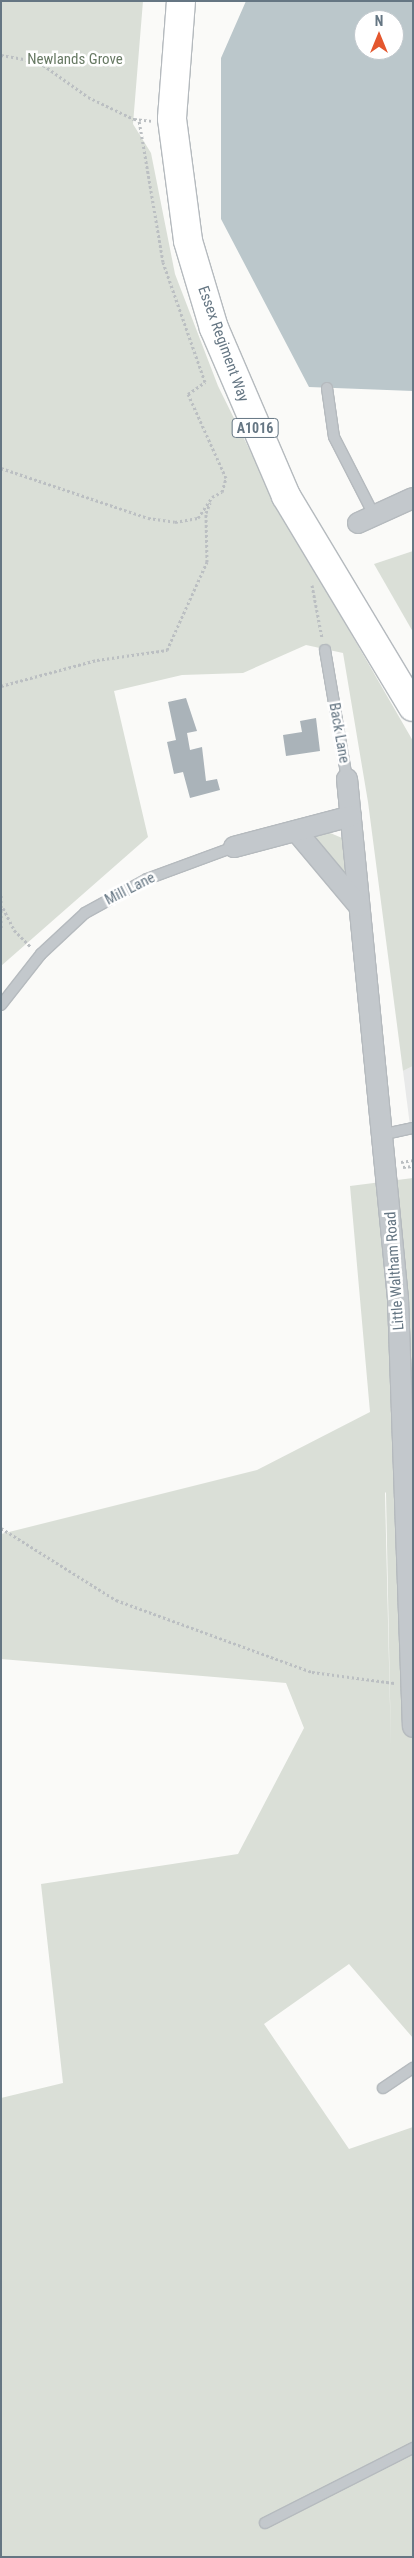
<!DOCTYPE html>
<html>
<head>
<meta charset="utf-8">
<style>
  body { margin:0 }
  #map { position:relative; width:414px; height:2558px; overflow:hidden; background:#fafaf8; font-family:"Roboto Condensed",sans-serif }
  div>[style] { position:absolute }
  .built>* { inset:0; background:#e8e9e9 }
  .green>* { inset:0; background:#dadfd7 }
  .water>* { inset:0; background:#bbc7cb }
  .building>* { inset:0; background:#aab3b9 }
  .path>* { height:3px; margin-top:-1.5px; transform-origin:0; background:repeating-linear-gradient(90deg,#bbbfc2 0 2.5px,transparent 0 5px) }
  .roads { filter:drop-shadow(1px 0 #b5babe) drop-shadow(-1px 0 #b5babe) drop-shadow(0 1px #b5babe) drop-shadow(0 -1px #b5babe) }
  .lane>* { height:10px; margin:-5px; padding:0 5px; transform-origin:5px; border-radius:5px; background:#c3c8cc }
  .street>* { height:20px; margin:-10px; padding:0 10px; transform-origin:10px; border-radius:10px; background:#c3c8cc }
  .primary>* { height:28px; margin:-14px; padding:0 14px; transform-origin:14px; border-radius:14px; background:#fff }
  span { translate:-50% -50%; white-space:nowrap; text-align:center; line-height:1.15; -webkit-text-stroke:5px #fff; paint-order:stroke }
  .shield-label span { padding:1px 4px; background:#fff; border:1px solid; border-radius:4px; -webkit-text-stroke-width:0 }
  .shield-label { font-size:14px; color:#657683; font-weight:700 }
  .park-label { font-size:15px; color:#687a64 }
  .street-label { font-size:15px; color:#657683 }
  .frame { position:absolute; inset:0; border:2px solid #657683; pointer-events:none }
  .north { position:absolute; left:354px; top:10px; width:50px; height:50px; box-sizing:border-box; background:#fff; border:1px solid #c1c8cd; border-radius:50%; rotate:0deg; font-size:14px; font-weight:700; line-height:20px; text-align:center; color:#657683 }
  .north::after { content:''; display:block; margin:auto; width:18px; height:22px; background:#e4572e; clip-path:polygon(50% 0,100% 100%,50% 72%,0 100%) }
</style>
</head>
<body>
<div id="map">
  <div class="built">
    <i style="clip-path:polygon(413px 1066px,413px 1149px,403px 1071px)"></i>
  </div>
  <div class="green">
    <i style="clip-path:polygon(1px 1px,143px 1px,133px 124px,151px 153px,175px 274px,218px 386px,278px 507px,413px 741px,413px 1066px,403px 1071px,368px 802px,343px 653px,306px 645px,243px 673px,182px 675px,114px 691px,148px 837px,1px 966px)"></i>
    <i style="clip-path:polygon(413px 551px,413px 632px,374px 564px)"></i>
    <i style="clip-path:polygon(328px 832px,342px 838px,347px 880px,316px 839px,316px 835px)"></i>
    <i style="clip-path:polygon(evenodd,413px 1178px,413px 2038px,349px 1964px,264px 2024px,349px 2149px,413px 2127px,413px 2557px,1px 2557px,1px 2098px,63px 2083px,41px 1884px,238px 1854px,304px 1728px,286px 1683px,1px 1659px,1px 1534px,257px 1470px,370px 1412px,350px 1186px,413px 1178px,386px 1492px,386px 1493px,391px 1748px,385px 1493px,386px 1492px)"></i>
  </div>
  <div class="water">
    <i style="clip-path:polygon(evenodd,246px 1px,413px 1px,413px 391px,309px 387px,221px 219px,221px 58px,246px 1px,364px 20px,394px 20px,394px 50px,364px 50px,364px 20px)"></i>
  </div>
  <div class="building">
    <i style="clip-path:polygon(186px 698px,197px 731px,187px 733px,190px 750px,202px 747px,206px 781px,217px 779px,220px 790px,190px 798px,183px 772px,174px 774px,167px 742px,176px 740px,168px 702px)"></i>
    <i style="clip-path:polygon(316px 718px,320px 751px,286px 756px,283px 735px,302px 732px,300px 721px)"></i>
  </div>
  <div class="path">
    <i style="left:1px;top:55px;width:39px;rotate:10deg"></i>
    <i style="left:39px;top:62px;width:60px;rotate:35.5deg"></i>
    <i style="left:88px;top:97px;width:51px;rotate:25.6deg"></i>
    <i style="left:134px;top:119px;width:18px;rotate:6deg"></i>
    <i style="left:1px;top:468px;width:155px;rotate:18.8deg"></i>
    <i style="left:148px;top:518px;width:27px;rotate:8deg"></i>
    <i style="left:175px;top:522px;width:23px;rotate:-10deg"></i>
    <i style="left:198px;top:518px;width:25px;rotate:-56deg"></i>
    <i style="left:212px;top:497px;width:11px;rotate:-27deg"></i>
    <i style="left:222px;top:492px;width:15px;rotate:-74deg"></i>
    <i style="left:226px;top:478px;width:92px;rotate:-114.3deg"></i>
    <i style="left:188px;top:394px;width:21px;rotate:-35deg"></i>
    <i style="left:205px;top:382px;width:127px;rotate:-109.3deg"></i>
    <i style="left:163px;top:262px;width:144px;rotate:-99.6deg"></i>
    <i style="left:312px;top:585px;width:54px;rotate:79.3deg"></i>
    <i style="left:1px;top:686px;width:99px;rotate:-15.2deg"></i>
    <i style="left:97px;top:660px;width:71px;rotate:-8.1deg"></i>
    <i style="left:167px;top:650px;width:97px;rotate:-65.6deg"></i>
    <i style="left:207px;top:562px;width:49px;rotate:-91.2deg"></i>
    <i style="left:206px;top:513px;width:11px;rotate:-68deg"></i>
    <i style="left:1px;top:895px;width:34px;rotate:90deg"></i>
    <i style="left:3px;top:908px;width:25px;rotate:63deg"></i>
    <i style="left:14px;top:930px;width:24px;rotate:45deg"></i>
    <i style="left:401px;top:1162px;width:12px;rotate:-9deg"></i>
    <i style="left:403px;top:1167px;width:10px;rotate:-6deg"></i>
    <i style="left:1px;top:1528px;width:136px;rotate:32.1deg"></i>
    <i style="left:116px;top:1600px;width:209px;rotate:20.2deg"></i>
    <i style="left:312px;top:1672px;width:83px;rotate:7.6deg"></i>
  </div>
  <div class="roads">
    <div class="lane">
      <i style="left:327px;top:388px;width:49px;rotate:81.9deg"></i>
      <i style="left:334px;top:437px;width:88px;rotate:62.9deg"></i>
      <i style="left:325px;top:650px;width:131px;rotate:80.3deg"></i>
      <i style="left:1px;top:1005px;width:65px;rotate:-51.9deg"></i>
      <i style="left:41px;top:954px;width:60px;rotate:-43deg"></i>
      <i style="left:85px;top:913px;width:71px;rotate:-28.7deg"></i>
      <i style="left:147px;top:879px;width:93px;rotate:-20.2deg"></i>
      <i style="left:385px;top:1134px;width:29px;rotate:-12deg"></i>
      <i style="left:383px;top:2088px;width:36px;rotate:-34deg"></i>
      <i style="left:265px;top:2523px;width:166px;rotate:-26.9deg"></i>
    </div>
    <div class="street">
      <i style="left:358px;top:523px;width:60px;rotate:-24.4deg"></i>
      <i style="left:347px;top:779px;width:522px;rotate:84.4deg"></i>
      <i style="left:398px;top:1299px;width:428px;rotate:88deg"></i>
      <i style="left:296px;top:831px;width:98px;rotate:50deg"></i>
      <i style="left:234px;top:847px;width:121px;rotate:-14.8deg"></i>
    </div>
    <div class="primary">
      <i style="left:181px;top:1px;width:118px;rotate:94.4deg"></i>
      <i style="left:172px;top:119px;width:123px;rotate:82.5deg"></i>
      <i style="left:188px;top:241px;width:91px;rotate:73.4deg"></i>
      <i style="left:214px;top:328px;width:183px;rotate:66.8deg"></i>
      <i style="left:286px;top:496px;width:246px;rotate:59deg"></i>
    </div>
  </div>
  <div class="shield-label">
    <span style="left:255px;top:428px">A1016</span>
  </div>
  <div class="park-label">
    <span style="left:75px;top:60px">Newlands Grove</span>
  </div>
  <div class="street-label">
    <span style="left:223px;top:344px;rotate:70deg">Essex Regiment Way</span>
    <span style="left:339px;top:733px;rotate:80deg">Back Lane</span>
    <span style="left:130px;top:889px;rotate:-27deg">Mill Lane</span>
    <span style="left:395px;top:1271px;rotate:-94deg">Little Waltham Road</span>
  </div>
  <div class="frame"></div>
  <div class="north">N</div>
</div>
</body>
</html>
